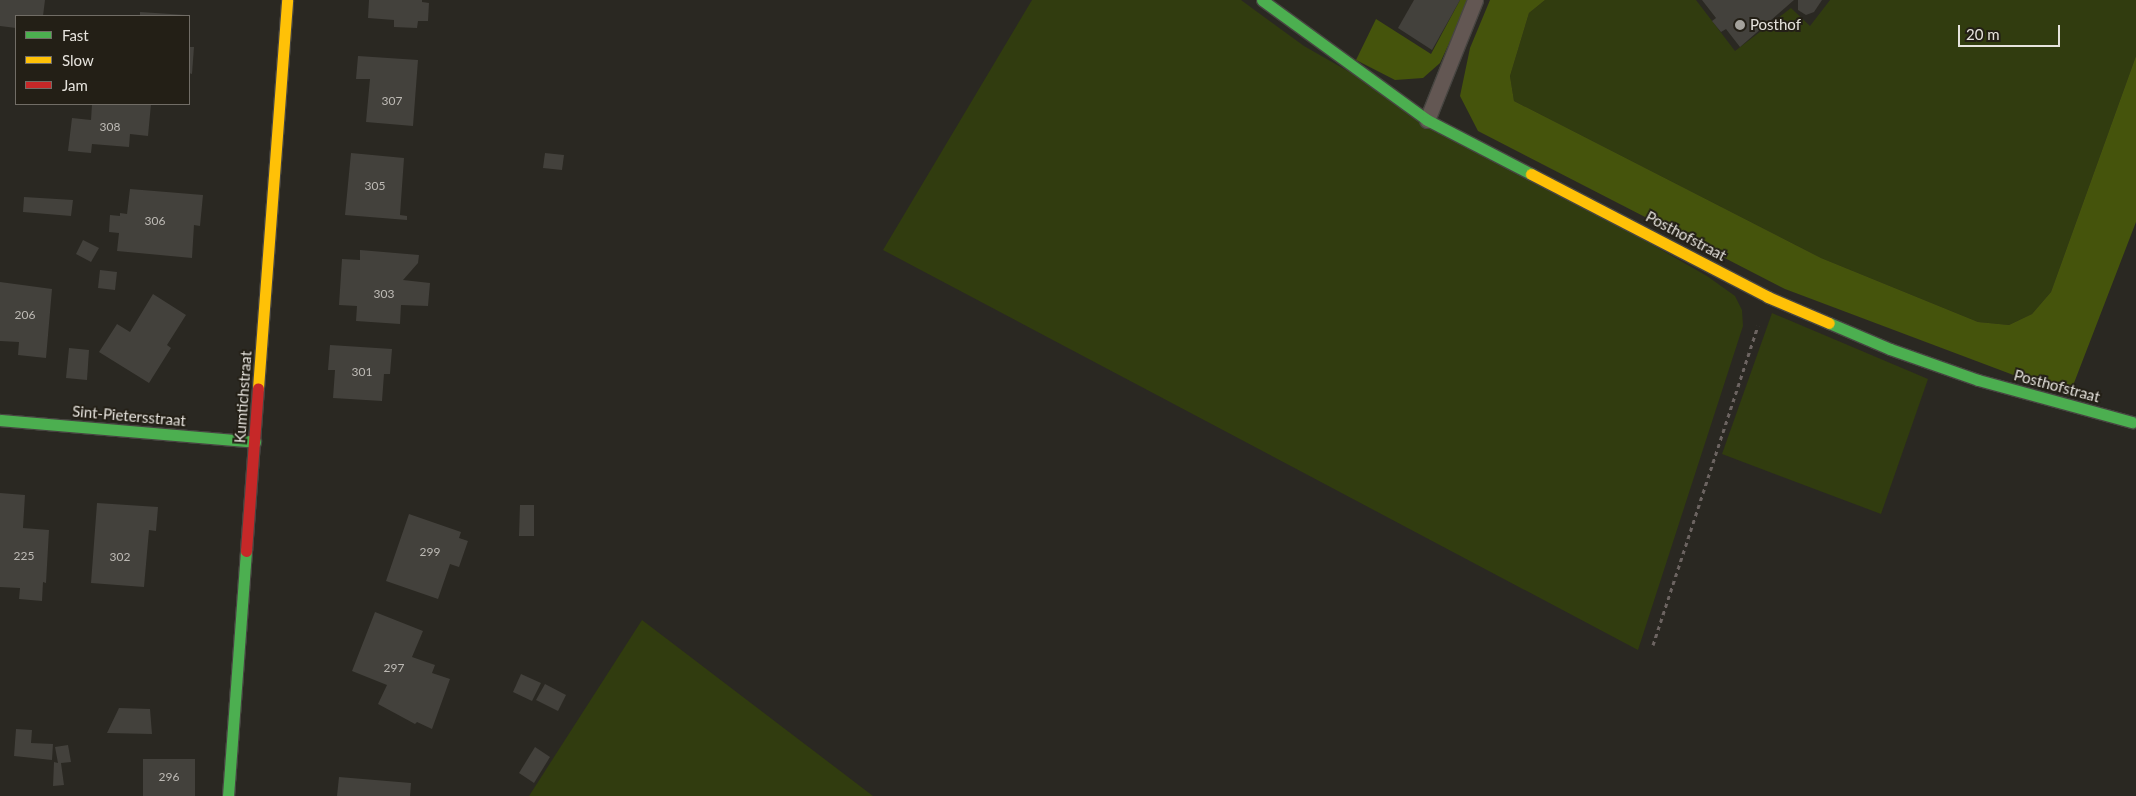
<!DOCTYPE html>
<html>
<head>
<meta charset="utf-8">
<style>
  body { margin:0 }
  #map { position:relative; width:2136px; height:796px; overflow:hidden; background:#2a2822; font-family:Lato,sans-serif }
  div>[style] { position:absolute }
  .green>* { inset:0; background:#313c0f }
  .forest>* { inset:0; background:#45540c }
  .building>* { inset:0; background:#43413c }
  .path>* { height:3px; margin-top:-1.5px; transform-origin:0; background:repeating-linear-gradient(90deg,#6c6461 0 4px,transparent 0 8px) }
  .roads { filter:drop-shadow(1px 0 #474541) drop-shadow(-1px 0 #474541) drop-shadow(0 1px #474541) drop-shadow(0 -1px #474541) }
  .lane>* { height:15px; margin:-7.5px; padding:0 7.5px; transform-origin:7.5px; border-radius:7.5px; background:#635753 }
  .fast>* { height:11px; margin:-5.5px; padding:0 5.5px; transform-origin:5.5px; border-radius:5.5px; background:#4caf50 }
  .slow>* { height:11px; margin:-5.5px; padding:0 5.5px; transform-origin:5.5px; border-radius:5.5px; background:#ffc107 }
  .jam>* { height:11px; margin:-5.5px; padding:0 5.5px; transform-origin:5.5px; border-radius:5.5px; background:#c62828 }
  .dots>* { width:14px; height:14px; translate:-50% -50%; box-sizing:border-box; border:2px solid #231f16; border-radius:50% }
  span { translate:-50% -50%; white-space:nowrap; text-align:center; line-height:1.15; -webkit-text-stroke:4px #231f16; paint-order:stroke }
  .number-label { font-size:12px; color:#bdbab5 }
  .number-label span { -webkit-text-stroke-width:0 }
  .poi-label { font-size:15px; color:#e6e3dd }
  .left { translate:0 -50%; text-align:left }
  .street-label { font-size:15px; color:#e6e3dd }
  .legend { position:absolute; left:15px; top:15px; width:175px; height:90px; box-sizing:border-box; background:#231f16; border:1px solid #716d66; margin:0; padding:6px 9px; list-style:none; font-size:15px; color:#e6e3dd }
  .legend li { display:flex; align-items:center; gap:10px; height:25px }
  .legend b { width:25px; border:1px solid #716d66 }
  .scale { position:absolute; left:1958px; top:25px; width:102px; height:22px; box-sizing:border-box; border:2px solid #e6e3dd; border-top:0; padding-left:6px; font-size:15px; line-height:18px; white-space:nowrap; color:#e6e3dd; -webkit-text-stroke:4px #231f16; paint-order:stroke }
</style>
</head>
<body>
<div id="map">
  <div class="green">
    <i style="clip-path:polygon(1032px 0,1241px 0,1304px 46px,1707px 276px,1735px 296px,1742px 310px,1743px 326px,1638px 650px,883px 250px)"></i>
    <i style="clip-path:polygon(1545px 0,1696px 0,1735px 51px,1791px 8px,1810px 26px,1830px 0,2136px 0,2136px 56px,2051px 292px,2032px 314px,2009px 325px,1978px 322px,1821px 258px,1514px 101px,1510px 76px,1529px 13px)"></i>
    <i style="clip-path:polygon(1772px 313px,1928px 379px,1881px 514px,1722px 454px)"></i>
    <i style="clip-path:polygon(642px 620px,873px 796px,529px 796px)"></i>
  </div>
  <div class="forest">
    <i style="clip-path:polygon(1460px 0,1469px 0,1440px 63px,1423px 78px,1395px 80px,1356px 60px,1376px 19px,1431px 54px)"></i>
    <i style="clip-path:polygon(1490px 0,1545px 0,1529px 13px,1510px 76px,1514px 101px,1821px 258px,1978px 322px,2009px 325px,2032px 314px,2051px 292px,2136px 56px,2136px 222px,2069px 396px,1785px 289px,1478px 131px,1460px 96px,1470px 48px)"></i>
  </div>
  <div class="building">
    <i style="clip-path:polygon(0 0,45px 0,43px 16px,16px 16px,16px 28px,0 26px)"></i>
    <i style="clip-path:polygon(369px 0,422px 0,422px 2px,429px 3px,428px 21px,418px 21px,417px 28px,394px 27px,394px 20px,368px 18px)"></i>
    <i style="clip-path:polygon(1414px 0,1460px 0,1432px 50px,1398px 28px)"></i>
    <i style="clip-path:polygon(1702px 0,1794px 0,1740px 47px,1726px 29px,1721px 32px,1712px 21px,1716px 18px)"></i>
    <i style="clip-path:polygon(1798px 0,1822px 0,1814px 12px,1806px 15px,1798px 10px)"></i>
    <i style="clip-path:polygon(140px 12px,186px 15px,186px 16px,140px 16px)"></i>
    <i style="clip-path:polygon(189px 47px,194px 47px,192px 74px,189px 73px)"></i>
    <i style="clip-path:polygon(358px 56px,418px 60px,413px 126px,366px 122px,370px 79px,356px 79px)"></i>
    <i style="clip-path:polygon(92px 104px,151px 104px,148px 136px,130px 134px,129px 147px,92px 144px,91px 153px,68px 151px,72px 118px,91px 120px)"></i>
    <i style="clip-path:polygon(351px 153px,404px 158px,400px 215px,407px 216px,407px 220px,345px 215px)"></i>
    <i style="clip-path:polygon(545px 153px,564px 155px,562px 170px,543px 168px)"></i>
    <i style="clip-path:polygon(130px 189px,203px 195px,200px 226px,194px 225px,192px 258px,117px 251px,119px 233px,109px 232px,110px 215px,120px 216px,120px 213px,127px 214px)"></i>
    <i style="clip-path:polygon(24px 197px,73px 200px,71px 216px,23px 212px)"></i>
    <i style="clip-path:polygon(83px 240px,99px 248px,91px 262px,76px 254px)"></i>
    <i style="clip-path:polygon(360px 250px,419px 255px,418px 263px,403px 280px,430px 283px,428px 306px,401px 305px,400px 324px,356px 321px,357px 306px,339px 305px,342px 259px,360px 260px)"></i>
    <i style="clip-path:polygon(100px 270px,117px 272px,115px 290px,98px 288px)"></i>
    <i style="clip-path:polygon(0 282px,52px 289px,46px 358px,18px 355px,19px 342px,0 341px)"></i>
    <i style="clip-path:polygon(153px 294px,186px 315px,167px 345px,171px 348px,149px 383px,99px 352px,117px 324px,130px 332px)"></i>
    <i style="clip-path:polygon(330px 345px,392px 349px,390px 374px,384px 374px,382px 401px,333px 398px,335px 370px,328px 370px)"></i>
    <i style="clip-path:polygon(69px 348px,89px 350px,87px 380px,66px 378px)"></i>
    <i style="clip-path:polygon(0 493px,25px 495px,23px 528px,49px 530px,46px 583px,43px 582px,42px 601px,19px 599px,20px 588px,0 587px)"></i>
    <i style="clip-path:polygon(97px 503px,158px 507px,156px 531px,149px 530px,144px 587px,91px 583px)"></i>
    <i style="clip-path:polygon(520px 505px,534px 505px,534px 536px,519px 536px)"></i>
    <i style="clip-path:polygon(409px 514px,461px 532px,459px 538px,468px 541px,459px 567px,450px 564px,438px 599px,386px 581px)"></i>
    <i style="clip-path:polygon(375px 612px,423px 631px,412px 657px,435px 665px,432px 673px,450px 679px,432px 729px,417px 722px,415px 724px,378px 704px,387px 685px,352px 671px)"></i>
    <i style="clip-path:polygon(521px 674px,541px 683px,532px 701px,513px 692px)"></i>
    <i style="clip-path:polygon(545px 684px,566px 695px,558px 711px,536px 700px)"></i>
    <i style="clip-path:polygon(119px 708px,150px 709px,152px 734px,107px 733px)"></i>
    <i style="clip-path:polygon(16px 729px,32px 730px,31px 743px,53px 744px,52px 760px,14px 756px)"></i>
    <i style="clip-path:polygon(68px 745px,71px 762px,61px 763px,64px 785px,53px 786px,54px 762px,58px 763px,55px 747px)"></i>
    <i style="clip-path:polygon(535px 747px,550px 757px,534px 783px,519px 773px)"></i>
    <i style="clip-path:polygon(143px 759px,195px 759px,195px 796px,143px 796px)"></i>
    <i style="clip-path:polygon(339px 777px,411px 783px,410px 796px,337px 796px)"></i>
  </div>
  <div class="path">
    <i style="left:1653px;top:645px;width:336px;rotate:-71.8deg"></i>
  </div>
  <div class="roads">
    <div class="lane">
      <i style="left:1427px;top:120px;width:129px;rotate:-68.2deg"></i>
    </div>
    <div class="fast">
      <i style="left:1262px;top:0;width:204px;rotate:36deg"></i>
      <i style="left:1427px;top:120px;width:117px;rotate:27.4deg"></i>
      <i style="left:1829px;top:323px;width:66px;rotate:23.1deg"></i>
      <i style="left:1890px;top:349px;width:93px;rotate:19.4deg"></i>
      <i style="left:1978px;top:380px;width:160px;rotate:15.3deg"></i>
      <i style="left:0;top:420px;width:256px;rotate:4.9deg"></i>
      <i style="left:228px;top:796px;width:246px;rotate:-85.8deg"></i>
    </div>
    <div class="slow">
      <i style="left:1531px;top:174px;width:267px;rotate:27.4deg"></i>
      <i style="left:1768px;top:297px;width:66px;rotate:23.1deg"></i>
      <i style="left:258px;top:388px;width:389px;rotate:-85.7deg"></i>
    </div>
    <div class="jam">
      <i style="left:246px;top:551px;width:163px;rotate:-85.8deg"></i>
    </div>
  </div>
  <div class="dots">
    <i style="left:1740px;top:25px;background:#a4a29c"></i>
  </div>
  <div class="number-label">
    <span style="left:392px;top:101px">307</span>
    <span style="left:110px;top:127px">308</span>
    <span style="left:375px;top:186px">305</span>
    <span style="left:155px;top:221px">306</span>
    <span style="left:384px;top:294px">303</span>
    <span style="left:25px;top:315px">206</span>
    <span style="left:362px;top:372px">301</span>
    <span style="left:430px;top:552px">299</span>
    <span style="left:24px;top:556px">225</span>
    <span style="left:120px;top:557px">302</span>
    <span style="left:394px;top:668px">297</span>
    <span style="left:169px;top:777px">296</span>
  </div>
  <div class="poi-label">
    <span class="left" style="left:1750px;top:25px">Posthof</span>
  </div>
  <div class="street-label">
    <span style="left:1686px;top:236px;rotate:28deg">Posthofstraat</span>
    <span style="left:2057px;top:386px;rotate:15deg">Posthofstraat</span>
    <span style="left:243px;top:397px;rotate:-86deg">Kumtichstraat</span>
    <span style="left:129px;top:416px;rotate:5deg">Sint-Pietersstraat</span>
  </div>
  <ul class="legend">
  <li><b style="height:6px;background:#4caf50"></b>Fast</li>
  <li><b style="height:6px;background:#ffc107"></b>Slow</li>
  <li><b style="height:6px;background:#c62828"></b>Jam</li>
  </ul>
  <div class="scale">20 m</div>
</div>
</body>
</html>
